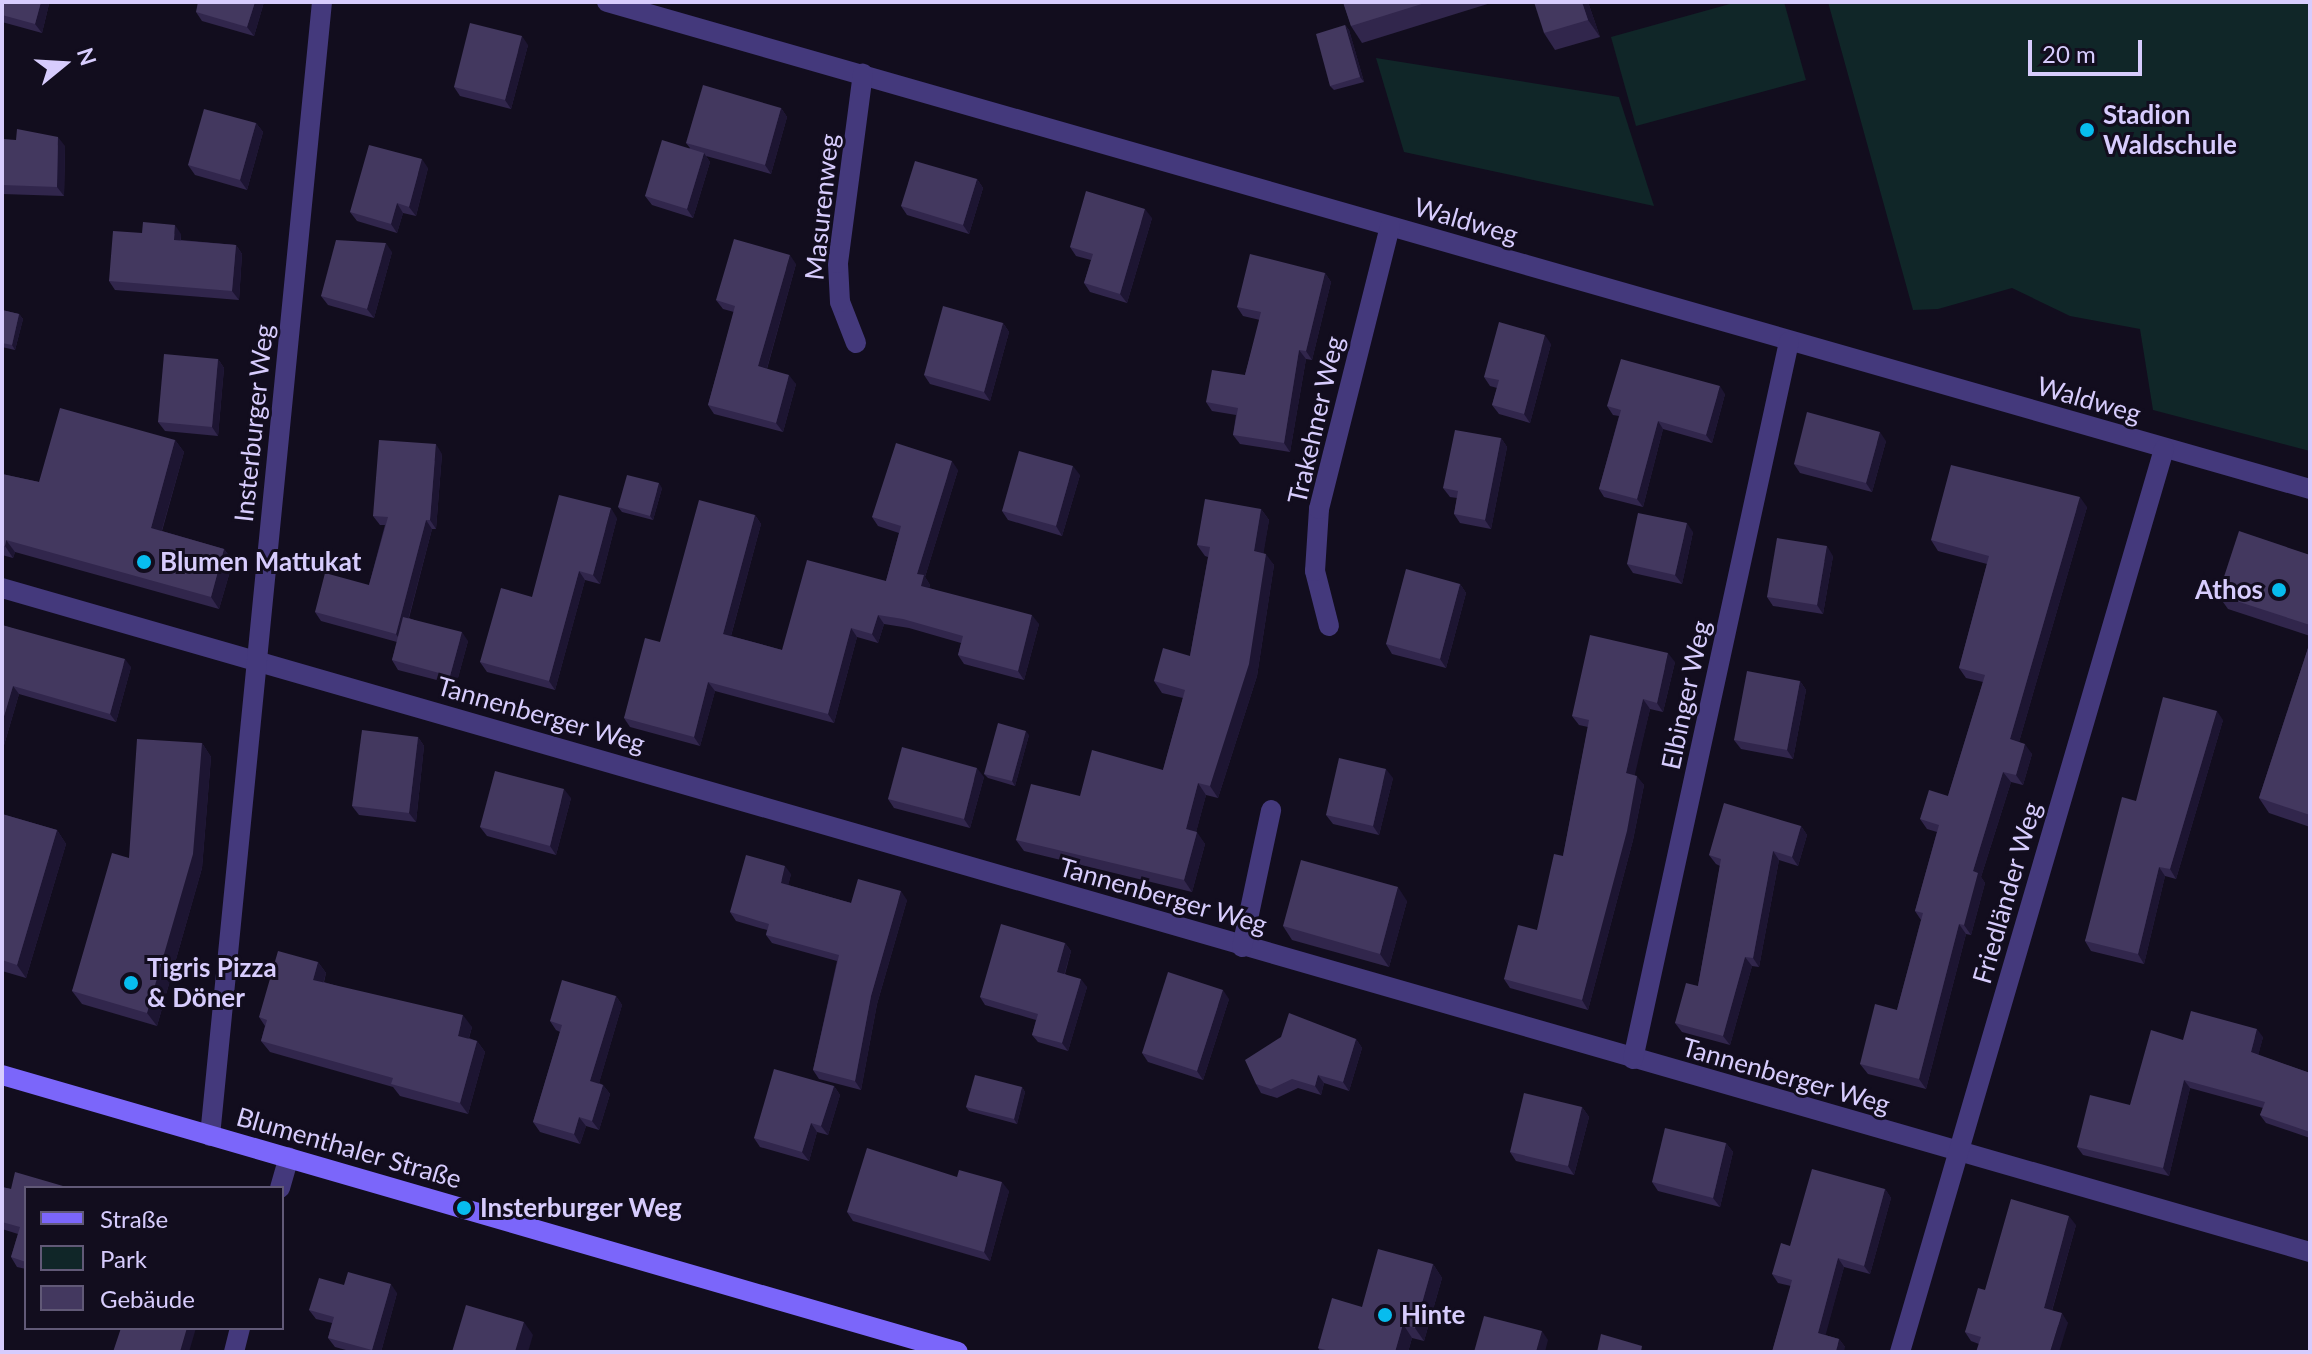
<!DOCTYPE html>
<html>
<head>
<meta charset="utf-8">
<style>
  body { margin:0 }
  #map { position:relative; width:2312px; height:1354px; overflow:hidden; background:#120d1e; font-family:Lato,sans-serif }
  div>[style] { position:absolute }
  .green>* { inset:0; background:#102628 }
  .minor>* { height:20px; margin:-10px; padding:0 10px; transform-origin:10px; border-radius:10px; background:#44397c }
  .secondary>* { height:20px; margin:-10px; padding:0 10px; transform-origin:10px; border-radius:10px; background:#7b66fa }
  .wall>* { inset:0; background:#31264c }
  .shaded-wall>* { inset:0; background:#1d1532 }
  .building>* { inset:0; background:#43385f }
  .dots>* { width:22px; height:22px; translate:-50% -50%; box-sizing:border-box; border:4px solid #120d1e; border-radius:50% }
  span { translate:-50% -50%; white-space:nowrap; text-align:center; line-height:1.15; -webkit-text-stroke:6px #120d1e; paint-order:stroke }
  .poi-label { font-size:26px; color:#d7ccfd; font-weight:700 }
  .left { translate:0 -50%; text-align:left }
  .right { translate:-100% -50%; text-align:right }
  .street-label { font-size:26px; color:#d7ccfd }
  .frame { position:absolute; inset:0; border:4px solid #d7ccfd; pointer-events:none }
  .legend { position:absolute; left:24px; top:1186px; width:260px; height:144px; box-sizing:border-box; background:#120d1e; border:2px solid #615977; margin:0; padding:10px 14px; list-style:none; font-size:24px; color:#d7ccfd }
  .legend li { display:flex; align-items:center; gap:16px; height:40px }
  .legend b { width:40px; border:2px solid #615977 }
  .north { position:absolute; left:24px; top:24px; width:80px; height:80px; -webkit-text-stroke:6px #120d1e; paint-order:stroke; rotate:72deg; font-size:22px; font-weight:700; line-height:32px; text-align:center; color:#d7ccfd }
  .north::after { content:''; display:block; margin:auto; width:28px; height:36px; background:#d7ccfd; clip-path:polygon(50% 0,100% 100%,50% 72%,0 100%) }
  .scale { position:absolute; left:2028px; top:40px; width:114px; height:36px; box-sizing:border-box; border:4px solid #d7ccfd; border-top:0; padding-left:10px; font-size:24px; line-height:28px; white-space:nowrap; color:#d7ccfd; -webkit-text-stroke:6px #120d1e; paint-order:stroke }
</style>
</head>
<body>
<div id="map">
  <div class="green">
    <i style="clip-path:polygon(1737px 2px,1784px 2px,1806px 80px,1636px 126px,1611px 37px)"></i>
    <i style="clip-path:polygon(1828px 2px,2310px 2px,2310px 451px,2153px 410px,2140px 329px,2070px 316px,2012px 288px,1938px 309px,1913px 310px)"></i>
    <i style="clip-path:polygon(1376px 58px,1619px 97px,1654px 206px,1404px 152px)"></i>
  </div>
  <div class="minor">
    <i style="left:607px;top:2px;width:1771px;rotate:15.96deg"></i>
    <i style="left:856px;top:343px;width:44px;rotate:-111.3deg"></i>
    <i style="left:840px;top:302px;width:39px;rotate:-93deg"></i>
    <i style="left:838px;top:263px;width:191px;rotate:-82.5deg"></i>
    <i style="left:2px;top:588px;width:2402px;rotate:16.05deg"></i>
    <i style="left:1329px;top:626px;width:57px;rotate:-104.3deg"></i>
    <i style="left:1315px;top:571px;width:62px;rotate:-86.3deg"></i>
    <i style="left:1319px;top:509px;width:291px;rotate:-75.9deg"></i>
    <i style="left:1242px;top:947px;width:140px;rotate:-78deg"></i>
    <i style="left:1633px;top:1059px;width:734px;rotate:-77.73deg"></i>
    <i style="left:210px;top:1136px;width:1140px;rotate:-84.36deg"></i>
    <i style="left:280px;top:1188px;width:32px;rotate:-74deg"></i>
    <i style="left:234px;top:1352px;width:25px;rotate:-76deg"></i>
    <i style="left:1900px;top:1352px;width:941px;rotate:-73.7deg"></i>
  </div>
  <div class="secondary">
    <i style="left:2px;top:1075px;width:995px;rotate:16.16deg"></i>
  </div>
  <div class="wall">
    <i style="clip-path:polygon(2px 2px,48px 2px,49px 4px,42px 33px,2px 22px)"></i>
    <i style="clip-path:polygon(264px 2px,254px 36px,202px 21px,196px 12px)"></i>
    <i style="clip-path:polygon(1343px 2px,1494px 2px,1362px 43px,1351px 26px)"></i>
    <i style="clip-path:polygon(1588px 2px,1600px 37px,1555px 50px,1544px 33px)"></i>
    <i style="clip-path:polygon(1345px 25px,1349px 30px,1364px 82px,1334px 90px,1330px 86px)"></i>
    <i style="clip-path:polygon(528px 45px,511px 109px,460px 96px,454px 87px)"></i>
    <i style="clip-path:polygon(781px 108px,787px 117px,771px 174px,706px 156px,710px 162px,693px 218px,652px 205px,645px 196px,690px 148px,686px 143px)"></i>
    <i style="clip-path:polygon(256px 123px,263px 132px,247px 190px,195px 175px,188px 165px)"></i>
    <i style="clip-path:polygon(2px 139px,65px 146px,64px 196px,2px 194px)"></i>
    <i style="clip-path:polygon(428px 168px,416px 216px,403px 213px,397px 233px,357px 221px,350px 212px)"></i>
    <i style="clip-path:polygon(977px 179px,983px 188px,969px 234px,907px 215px,901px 206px)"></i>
    <i style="clip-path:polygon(1152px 218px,1127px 303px,1090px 292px,1084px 283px,1091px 260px,1076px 256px,1070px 247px)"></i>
    <i style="clip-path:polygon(142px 233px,181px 234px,181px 240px,236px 245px,242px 254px,239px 300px,115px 290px,109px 281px)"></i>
    <i style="clip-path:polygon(392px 252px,374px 318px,328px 305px,321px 296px)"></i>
    <i style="clip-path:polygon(796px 264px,767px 369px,796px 384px,783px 432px,714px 414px,708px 405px,734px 312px,723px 309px,716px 300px)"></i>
    <i style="clip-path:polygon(1325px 273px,1331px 282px,1312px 360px,1306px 359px,1290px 452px,1240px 444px,1233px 435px,1236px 415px,1212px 411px,1206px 402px,1245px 375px,1260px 320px,1243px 316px,1237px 307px)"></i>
    <i style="clip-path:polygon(2px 310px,19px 314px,23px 319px,15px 350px,2px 347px)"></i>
    <i style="clip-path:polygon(1003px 323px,1009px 332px,990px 401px,930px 384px,924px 375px)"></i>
    <i style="clip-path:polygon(1551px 344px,1530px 423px,1499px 414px,1492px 405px,1497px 388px,1490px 386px,1484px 377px)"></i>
    <i style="clip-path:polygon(218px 359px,224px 368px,218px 436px,165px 431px,158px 422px)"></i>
    <i style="clip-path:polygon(1725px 394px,1712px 443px,1663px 429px,1643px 507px,1604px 497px,1599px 489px,1619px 416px,1613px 415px,1607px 406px)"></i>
    <i style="clip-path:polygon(1501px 438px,1507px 447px,1491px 529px,1460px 523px,1454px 514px,1457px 498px,1450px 497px,1443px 488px)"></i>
    <i style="clip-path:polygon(175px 440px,184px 452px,162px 531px,224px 549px,233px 561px,219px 609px,15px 552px,13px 558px,2px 555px,2px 474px,39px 482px)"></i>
    <i style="clip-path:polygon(1886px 441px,1872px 492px,1800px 473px,1794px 464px)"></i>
    <i style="clip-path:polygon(442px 454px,436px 529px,432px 529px,409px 618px,468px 641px,456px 685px,398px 670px,392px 660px,397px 642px,321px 621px,315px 612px,369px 585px,385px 525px,380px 525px,373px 516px)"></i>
    <i style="clip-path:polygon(958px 470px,925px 577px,930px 585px,929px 588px,1039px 624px,1024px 680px,964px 664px,958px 655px,961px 643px,909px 628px,884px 624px,878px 643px,857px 637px,834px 723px,715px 691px,700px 746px,630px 727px,624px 718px,660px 642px,755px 515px,761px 524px,731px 636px,782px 650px,886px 581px,899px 533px,878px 526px,872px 517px)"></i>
    <i style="clip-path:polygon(1080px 475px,1062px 536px,1008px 520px,1002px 511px)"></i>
    <i style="clip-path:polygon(662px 488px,653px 520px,622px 512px,618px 507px)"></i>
    <i style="clip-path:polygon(2087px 507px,2019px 742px,2032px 754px,2023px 785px,2011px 782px,1981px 877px,1985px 883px,1971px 935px,1966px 934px,1926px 1089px,1868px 1074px,1860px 1064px,1897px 1010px,1921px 920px,1915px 911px,1937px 832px,1927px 829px,1920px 819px,1948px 796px,1983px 682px,1966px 678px,1959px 668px,1987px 564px,1938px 551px,1931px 540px)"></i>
    <i style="clip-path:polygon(1261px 509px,1269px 520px,1263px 553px,1274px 565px,1257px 676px,1218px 798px,1206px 795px,1196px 832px,1205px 844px,1192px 892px,1024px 851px,1016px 840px,1080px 796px,1163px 770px,1183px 698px,1162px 693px,1154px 681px,1190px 656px,1208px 557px,1205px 556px,1197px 545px)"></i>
    <i style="clip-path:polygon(617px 518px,600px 584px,585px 580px,555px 690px,487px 672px,480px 662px,532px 597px)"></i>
    <i style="clip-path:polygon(1693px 532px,1682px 584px,1633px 573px,1627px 564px)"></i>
    <i style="clip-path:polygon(2310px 555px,2310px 636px,2228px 609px,2218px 595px)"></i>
    <i style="clip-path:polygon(1833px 556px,1823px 614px,1773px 606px,1767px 597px)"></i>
    <i style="clip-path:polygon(1460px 584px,1466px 593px,1446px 668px,1392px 654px,1386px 644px)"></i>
    <i style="clip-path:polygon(2px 625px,131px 667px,116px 722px,19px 694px,2px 752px)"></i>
    <i style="clip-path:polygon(2310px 642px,2310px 827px,2269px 813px,2259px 798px)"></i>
    <i style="clip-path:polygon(1675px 662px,1663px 712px,1650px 709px,1634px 775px,1644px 785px,1633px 840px,1588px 1010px,1510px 988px,1504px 979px,1537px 930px,1563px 856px,1588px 727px,1579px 725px,1572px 716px)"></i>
    <i style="clip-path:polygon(1800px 681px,1806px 690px,1793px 759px,1741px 749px,1734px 740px)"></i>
    <i style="clip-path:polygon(2223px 720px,2176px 879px,2165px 876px,2144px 964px,2091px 951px,2085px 941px,2136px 801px)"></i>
    <i style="clip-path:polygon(1029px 735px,1015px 786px,988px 778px,984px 774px)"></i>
    <i style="clip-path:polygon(418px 737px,424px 746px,416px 822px,359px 815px,352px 806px)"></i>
    <i style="clip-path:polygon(202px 743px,211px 757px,202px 868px,157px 1026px,82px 1004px,72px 991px,129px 858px)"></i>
    <i style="clip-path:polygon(984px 777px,970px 828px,894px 808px,888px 799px)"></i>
    <i style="clip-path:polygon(1393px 778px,1379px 835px,1333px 824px,1326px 815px)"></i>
    <i style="clip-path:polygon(571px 798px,556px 855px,487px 836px,480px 827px)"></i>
    <i style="clip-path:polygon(2px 814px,57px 830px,66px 844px,26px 978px,2px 971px)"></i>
    <i style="clip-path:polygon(1801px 826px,1807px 835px,1798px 866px,1779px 860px,1759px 967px,1752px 966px,1730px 1045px,1682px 1032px,1675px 1023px,1698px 986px,1720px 866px,1716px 864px,1709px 855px)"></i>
    <i style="clip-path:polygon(791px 874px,788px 885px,851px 903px,907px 900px,877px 1004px,861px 1090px,819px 1079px,813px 1070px,837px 961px,772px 943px,766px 935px,767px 930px,736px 921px,730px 912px)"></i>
    <i style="clip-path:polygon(1407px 901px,1389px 967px,1292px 940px,1283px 926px)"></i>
    <i style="clip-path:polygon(1065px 943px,1071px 951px,1065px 974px,1087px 987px,1068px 1051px,1038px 1042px,1032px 1035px,1036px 1020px,985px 1005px,980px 997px)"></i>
    <i style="clip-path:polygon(318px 962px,326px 973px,324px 982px,472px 1027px,469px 1038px,477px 1041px,485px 1052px,468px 1114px,400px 1096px,393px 1087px,270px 1052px,261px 1041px,265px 1026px,259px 1017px)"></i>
    <i style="clip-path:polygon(616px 996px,622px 1005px,599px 1083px,603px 1085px,610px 1094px,599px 1130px,586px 1126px,580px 1144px,540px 1132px,533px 1122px,560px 1032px,556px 1030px,550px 1021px)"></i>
    <i style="clip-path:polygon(1229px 999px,1203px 1080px,1148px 1062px,1142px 1053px)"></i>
    <i style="clip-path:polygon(2263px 1037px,2258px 1055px,2310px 1073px,2310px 1138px,2266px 1123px,2260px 1115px,2263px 1108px,2190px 1088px,2169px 1176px,2083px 1155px,2077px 1147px,2130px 1105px,2183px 1040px)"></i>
    <i style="clip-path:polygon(1356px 1039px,1362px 1048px,1349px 1091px,1324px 1083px,1321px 1095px,1298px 1088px,1277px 1098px,1261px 1093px,1256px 1084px)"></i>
    <i style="clip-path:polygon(834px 1086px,840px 1095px,828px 1135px,817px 1132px,809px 1161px,760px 1147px,754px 1138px)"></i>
    <i style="clip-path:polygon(1022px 1087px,1025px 1092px,1017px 1124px,969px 1111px,966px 1107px)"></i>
    <i style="clip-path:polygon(1582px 1107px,1589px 1117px,1574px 1175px,1516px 1161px,1510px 1152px)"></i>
    <i style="clip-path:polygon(1726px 1143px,1733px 1152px,1720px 1207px,1658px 1191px,1652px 1182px)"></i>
    <i style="clip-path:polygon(957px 1177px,1009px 1191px,990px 1261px,853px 1221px,847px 1212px)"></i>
    <i style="clip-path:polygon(2px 1187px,11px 1189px,26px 1188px,26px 1269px,17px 1267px,11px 1257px,18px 1234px,2px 1229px)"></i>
    <i style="clip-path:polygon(1885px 1189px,1891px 1198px,1870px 1274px,1844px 1267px,1825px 1335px,1839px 1339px,1845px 1347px,1772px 1352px,1791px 1286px,1778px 1283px,1772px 1274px,1790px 1246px)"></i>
    <i style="clip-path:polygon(2076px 1225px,2052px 1311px,2068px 1323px,1979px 1344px,1971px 1341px,1965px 1332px,1985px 1290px)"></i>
    <i style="clip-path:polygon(1433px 1264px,1442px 1278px,1424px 1341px,1412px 1338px,1408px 1352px,1321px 1352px,1318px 1348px,1362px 1307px)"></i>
    <i style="clip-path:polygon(344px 1285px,397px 1293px,381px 1352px,353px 1352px,335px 1347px,328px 1338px,332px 1323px,316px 1319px,309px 1310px)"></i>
  </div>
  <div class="shaded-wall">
    <i style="clip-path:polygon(41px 2px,48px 2px,49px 4px,42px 33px,35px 24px)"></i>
    <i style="clip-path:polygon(255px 2px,264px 2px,254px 36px,247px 27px)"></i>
    <i style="clip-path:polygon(1582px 2px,1588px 2px,1600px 37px,1588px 20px)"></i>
    <i style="clip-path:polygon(1345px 25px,1349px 30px,1364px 82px,1360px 77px)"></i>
    <i style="clip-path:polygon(522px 36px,528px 45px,511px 109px,505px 100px)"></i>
    <i style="clip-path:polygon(781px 108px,787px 117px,771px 174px,765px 165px)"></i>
    <i style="clip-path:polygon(256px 123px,263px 132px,247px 190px,240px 180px)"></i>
    <i style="clip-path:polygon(58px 137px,65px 146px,64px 196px,57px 187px)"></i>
    <i style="clip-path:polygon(704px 153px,710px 162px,693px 218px,687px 209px)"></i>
    <i style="clip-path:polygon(422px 159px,428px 168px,416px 216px,409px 207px)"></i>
    <i style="clip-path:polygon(977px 179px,983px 188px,969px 234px,963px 225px)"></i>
    <i style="clip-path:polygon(397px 203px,403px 213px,397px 233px,391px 224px)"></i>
    <i style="clip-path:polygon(1145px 209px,1152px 218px,1127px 303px,1120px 294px)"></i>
    <i style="clip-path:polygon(175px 225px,181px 234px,180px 249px,174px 240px)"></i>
    <i style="clip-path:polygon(386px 243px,392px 252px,374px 318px,367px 309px)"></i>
    <i style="clip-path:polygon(236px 245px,242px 254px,239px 300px,232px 291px)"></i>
    <i style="clip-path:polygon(790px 255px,796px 264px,765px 375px,758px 366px)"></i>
    <i style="clip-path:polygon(1325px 273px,1331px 282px,1312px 360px,1306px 351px)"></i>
    <i style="clip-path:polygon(19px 314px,23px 319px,15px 350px,12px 345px)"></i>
    <i style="clip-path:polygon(1003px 323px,1009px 332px,990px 401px,984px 392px)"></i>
    <i style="clip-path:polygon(1545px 335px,1551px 344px,1530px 423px,1524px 414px)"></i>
    <i style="clip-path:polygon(1299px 350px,1306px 359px,1290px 452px,1284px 443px)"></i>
    <i style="clip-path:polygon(218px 359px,224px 368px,218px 436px,212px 427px)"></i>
    <i style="clip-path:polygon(789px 375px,796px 384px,783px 432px,776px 423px)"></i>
    <i style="clip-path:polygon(1720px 386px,1725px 394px,1712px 443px,1706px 435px)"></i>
    <i style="clip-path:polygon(1658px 421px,1663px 429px,1643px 507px,1637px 499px)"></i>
    <i style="clip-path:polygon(1880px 432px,1886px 441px,1872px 492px,1866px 483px)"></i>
    <i style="clip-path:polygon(1501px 438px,1507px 447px,1491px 529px,1485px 520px)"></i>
    <i style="clip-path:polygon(175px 440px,184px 452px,159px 540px,151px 528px)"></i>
    <i style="clip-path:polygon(436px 444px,442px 454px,436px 529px,430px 520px)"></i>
    <i style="clip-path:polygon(952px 461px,958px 470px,925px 577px,930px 585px,927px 595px,921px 586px,917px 574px)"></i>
    <i style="clip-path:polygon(1073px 466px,1080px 475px,1062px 536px,1056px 526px)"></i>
    <i style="clip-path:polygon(659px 483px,662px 488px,653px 520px,650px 516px)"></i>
    <i style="clip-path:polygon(2080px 497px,2087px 507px,2017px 749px,2010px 739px)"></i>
    <i style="clip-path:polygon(611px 508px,617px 518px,600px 584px,593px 575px)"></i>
    <i style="clip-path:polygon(1261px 509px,1269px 520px,1262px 563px,1254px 551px)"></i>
    <i style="clip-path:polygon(755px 515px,761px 524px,729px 643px,723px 634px)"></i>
    <i style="clip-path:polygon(426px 520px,432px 529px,402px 643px,396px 634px)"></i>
    <i style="clip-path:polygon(1687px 523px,1693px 532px,1682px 584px,1675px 575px)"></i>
    <i style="clip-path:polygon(6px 540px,15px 552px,13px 558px,5px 546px)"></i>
    <i style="clip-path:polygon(1827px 546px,1833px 556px,1823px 614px,1817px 605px)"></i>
    <i style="clip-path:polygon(224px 549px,233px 561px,219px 609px,211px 597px)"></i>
    <i style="clip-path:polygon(1266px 554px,1274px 565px,1257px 676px,1218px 798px,1210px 786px)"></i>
    <i style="clip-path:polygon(579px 571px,585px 580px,555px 690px,549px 681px)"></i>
    <i style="clip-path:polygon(1460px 584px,1466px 593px,1446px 668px,1440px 659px)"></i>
    <i style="clip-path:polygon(878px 615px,884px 624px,878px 643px,872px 634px)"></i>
    <i style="clip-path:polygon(1032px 615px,1039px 624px,1024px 680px,1018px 671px)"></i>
    <i style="clip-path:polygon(851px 628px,857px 637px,834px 723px,828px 714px)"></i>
    <i style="clip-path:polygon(462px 632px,468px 641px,456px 685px,450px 676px)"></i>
    <i style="clip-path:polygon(1668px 653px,1675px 662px,1663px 712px,1657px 703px)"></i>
    <i style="clip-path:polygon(125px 659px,131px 667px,116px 722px,110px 714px)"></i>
    <i style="clip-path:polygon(1800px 681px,1806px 690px,1793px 759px,1787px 750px)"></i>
    <i style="clip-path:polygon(708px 682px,715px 691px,700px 746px,694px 737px)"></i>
    <i style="clip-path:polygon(13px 686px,19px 694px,2px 752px,2px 723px)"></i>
    <i style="clip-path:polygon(1643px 699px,1650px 709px,1633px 783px,1626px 773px)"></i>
    <i style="clip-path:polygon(2217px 711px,2223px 720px,2176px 879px,2170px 869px)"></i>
    <i style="clip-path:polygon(1026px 731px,1029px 735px,1015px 786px,1012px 781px)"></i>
    <i style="clip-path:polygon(418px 737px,424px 746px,416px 822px,409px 813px)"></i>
    <i style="clip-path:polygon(202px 743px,211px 757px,202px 868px,157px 1026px,147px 1013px)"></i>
    <i style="clip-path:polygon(2025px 744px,2032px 754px,2023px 785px,2016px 775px)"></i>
    <i style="clip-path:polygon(977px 768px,984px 777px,970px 828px,964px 819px)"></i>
    <i style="clip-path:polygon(1386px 769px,1393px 778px,1379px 835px,1373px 826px)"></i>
    <i style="clip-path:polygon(2003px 772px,2011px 782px,1981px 877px,1985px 883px,1971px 935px,1964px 925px,1973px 871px)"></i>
    <i style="clip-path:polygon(1637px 776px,1644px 785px,1633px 840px,1588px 1010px,1582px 1000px)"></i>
    <i style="clip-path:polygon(1198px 783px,1206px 795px,1194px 840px,1186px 829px)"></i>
    <i style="clip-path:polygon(564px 789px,571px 798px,556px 855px,550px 846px)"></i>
    <i style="clip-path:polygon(1801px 826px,1807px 835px,1798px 866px,1792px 857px)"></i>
    <i style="clip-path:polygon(57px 830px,66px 844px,26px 978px,17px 965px)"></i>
    <i style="clip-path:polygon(1197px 832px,1205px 844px,1192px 892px,1184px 880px)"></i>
    <i style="clip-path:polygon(1773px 851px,1779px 860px,1759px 967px,1753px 958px)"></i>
    <i style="clip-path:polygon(785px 866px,791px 874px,787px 891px,781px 883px)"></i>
    <i style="clip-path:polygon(2159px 867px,2165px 876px,2144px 964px,2138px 954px)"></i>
    <i style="clip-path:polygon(1398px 887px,1407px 901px,1389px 967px,1380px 954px)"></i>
    <i style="clip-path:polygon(901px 891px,907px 900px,877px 1004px,861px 1090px,855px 1081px,871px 996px)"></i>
    <i style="clip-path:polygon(1959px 924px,1966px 934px,1926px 1089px,1919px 1079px)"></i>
    <i style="clip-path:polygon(1065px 943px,1071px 951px,1063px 979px,1057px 972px)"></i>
    <i style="clip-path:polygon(1745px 957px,1752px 966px,1730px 1045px,1723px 1036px)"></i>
    <i style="clip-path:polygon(318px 962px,326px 973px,321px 991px,313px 980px)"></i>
    <i style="clip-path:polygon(1081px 979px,1087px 987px,1068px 1051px,1062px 1043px)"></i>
    <i style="clip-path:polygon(1223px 990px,1229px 999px,1203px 1080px,1197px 1071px)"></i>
    <i style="clip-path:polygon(616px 996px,622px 1005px,597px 1090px,590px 1081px)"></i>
    <i style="clip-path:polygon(463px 1015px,472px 1027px,466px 1047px,458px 1036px)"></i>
    <i style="clip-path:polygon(2257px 1029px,2263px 1037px,2257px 1060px,2251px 1052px)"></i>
    <i style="clip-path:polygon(1356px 1039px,1362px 1048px,1349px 1091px,1343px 1082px)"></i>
    <i style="clip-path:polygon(477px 1041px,485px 1052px,468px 1114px,460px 1103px)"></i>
    <i style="clip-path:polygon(1318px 1075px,1324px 1083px,1321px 1095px,1315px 1086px)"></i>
    <i style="clip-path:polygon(2184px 1080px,2190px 1088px,2169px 1176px,2163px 1168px)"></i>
    <i style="clip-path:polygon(603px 1085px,610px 1094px,599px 1130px,592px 1121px)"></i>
    <i style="clip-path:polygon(834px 1086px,840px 1095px,828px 1135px,821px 1126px)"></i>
    <i style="clip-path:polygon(1022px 1087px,1025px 1092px,1017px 1124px,1014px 1119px)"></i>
    <i style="clip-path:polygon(1582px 1107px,1589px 1117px,1574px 1175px,1568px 1166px)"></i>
    <i style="clip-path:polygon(579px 1117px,586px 1126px,580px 1144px,574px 1134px)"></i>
    <i style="clip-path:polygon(811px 1123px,817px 1132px,809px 1161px,802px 1152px)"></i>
    <i style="clip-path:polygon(1726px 1143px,1733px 1152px,1720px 1207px,1713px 1198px)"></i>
    <i style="clip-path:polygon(1002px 1182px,1009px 1191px,990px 1261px,984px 1252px)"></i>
    <i style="clip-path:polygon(1885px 1189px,1891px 1198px,1870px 1274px,1864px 1266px)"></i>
    <i style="clip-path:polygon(2069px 1216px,2076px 1225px,2050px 1317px,2044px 1308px)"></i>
    <i style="clip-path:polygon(1838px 1258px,1844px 1267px,1824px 1341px,1818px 1333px)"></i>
    <i style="clip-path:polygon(1433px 1264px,1442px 1278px,1424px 1341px,1415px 1328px)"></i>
    <i style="clip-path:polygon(391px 1284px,397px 1293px,381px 1352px,374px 1352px,372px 1350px)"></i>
    <i style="clip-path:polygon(2062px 1313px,2068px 1323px,2059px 1352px,2050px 1352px)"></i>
    <i style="clip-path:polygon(524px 1322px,533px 1335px,528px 1352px,515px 1352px)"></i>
    <i style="clip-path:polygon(1403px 1324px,1412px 1338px,1408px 1352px,1395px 1352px)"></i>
    <i style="clip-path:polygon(187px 1328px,196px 1328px,189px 1352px,180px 1352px)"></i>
    <i style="clip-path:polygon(1542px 1331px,1548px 1340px,1545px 1352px,1536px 1352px)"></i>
    <i style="clip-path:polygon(1839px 1339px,1845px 1347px,1844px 1352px,1836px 1352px)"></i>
  </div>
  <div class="building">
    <i style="clip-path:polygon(2px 2px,41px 2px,35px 24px,2px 15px)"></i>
    <i style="clip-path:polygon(198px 2px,255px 2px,247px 27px,196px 12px)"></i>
    <i style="clip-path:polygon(1343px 2px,1428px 2px,1351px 26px)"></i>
    <i style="clip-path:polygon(1534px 2px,1582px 2px,1588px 20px,1544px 33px)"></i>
    <i style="clip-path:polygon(470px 23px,522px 36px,505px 100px,454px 87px)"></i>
    <i style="clip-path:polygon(1345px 25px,1360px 77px,1330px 86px,1316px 34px)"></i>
    <i style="clip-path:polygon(703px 85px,781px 108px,765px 165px,686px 143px)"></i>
    <i style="clip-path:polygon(204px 109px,256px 123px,240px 180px,188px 165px)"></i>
    <i style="clip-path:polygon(17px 129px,58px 137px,57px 187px,2px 185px,2px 139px,16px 140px)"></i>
    <i style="clip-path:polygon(662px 140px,704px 153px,687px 209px,645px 196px)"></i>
    <i style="clip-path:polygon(369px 145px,422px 159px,409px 207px,397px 203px,391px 224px,350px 212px)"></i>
    <i style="clip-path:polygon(915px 161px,977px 179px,963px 225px,901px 206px)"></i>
    <i style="clip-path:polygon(1086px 191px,1145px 209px,1120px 294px,1084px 283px,1093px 254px,1070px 247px)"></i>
    <i style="clip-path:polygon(143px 222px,175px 225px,174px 240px,236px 245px,232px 291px,109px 281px,113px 231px,142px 233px)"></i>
    <i style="clip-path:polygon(734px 239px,790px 255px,758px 366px,789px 375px,776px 423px,708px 405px,735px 306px,716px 300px)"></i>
    <i style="clip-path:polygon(336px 240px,386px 243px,367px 309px,321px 296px)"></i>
    <i style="clip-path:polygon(1250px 254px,1325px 273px,1306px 351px,1299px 350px,1284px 443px,1233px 435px,1238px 408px,1206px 402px,1212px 370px,1245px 375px,1261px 312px,1237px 307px)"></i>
    <i style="clip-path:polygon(943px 306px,1003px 323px,984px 392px,924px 375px)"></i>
    <i style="clip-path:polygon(2px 310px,19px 314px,12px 345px,2px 343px)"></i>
    <i style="clip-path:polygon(1499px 322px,1545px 335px,1524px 414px,1492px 405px,1499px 380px,1484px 377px)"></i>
    <i style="clip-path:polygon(164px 354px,218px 359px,212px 427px,158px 422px)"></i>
    <i style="clip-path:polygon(1621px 359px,1720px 386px,1706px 435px,1658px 421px,1637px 499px,1599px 489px,1621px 410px,1607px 406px)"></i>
    <i style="clip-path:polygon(60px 408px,175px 440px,151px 528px,224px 549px,211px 597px,6px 540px,5px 546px,2px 545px,2px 474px,39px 482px)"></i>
    <i style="clip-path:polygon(1807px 412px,1880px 432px,1866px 483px,1794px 464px)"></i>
    <i style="clip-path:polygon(1455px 430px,1501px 438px,1485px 520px,1454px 514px,1458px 491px,1443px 488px)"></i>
    <i style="clip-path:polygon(379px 440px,436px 444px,430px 520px,426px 520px,396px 634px,315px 612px,325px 573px,369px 585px,388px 517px,373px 516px)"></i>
    <i style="clip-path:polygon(896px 443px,952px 461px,917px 574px,924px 575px,921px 586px,1032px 615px,1018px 671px,958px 655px,963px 636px,903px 619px,878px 615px,872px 634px,851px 628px,828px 714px,708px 682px,694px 737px,624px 718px,645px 638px,660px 642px,699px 500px,755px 515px,723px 634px,782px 650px,807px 560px,886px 581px,901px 526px,872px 517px)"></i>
    <i style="clip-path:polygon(1019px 451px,1073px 466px,1056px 526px,1002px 511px)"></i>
    <i style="clip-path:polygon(1951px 465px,2080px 497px,2010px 739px,2025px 744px,2016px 775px,2003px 772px,1973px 871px,1978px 873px,1964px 925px,1959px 924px,1919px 1079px,1860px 1064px,1875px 1004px,1897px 1010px,1923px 913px,1915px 911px,1939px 825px,1920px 819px,1929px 790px,1948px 796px,1985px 675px,1959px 668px,1989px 556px,1931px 540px)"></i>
    <i style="clip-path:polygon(627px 475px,659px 483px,650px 516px,618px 507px)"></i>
    <i style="clip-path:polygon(559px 495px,611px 508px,593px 575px,579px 571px,549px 681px,480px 662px,501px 588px,532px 597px)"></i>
    <i style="clip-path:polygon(1205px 499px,1261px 509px,1254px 551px,1266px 554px,1249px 664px,1210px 786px,1198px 783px,1186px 829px,1197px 832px,1184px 880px,1016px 840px,1031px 784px,1080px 796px,1092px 750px,1163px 770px,1185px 690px,1154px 681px,1163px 648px,1190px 656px,1210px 547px,1197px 545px)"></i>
    <i style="clip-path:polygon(1638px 513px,1687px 523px,1675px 575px,1627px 564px)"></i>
    <i style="clip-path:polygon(2239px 531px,2310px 555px,2310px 625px,2218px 595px)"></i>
    <i style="clip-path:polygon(1777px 538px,1827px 546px,1817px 605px,1767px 597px)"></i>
    <i style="clip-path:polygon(1406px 569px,1460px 584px,1440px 659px,1386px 644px)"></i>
    <i style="clip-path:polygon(403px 617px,462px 632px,450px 676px,392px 660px)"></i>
    <i style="clip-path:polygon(2px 625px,125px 659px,110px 714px,13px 686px,2px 723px)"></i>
    <i style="clip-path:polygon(1590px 635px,1668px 653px,1657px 703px,1643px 699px,1626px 773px,1637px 776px,1627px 831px,1582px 1000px,1504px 979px,1518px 925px,1537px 930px,1554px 854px,1563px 856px,1589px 720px,1572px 716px)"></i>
    <i style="clip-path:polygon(2310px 642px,2310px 815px,2259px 798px)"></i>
    <i style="clip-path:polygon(1747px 671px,1800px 681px,1787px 750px,1734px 740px)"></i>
    <i style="clip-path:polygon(2163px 697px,2217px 711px,2170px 869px,2159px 867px,2138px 954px,2085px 941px,2122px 797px,2136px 801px)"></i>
    <i style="clip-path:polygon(998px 723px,1026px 731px,1012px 781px,984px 774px)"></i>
    <i style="clip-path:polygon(362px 730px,418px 737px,409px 813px,352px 806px)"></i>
    <i style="clip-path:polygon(137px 739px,202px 743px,193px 854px,147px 1013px,72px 991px,112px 853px,129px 858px)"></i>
    <i style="clip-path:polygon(902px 747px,977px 768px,964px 819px,888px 799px)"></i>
    <i style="clip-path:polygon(1339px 758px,1386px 769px,1373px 826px,1326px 815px)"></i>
    <i style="clip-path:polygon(495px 771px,564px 789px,550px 846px,480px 827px)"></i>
    <i style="clip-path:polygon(1724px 803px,1801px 826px,1792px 857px,1773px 851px,1753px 958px,1745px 957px,1723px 1036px,1675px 1023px,1686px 983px,1698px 986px,1721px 859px,1709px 855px)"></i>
    <i style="clip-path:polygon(2px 814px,57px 830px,17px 965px,2px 960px,2px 869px,4px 862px,2px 861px)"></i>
    <i style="clip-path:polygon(746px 855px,785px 866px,781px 883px,851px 903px,858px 879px,901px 891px,871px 996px,855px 1081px,813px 1070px,839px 955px,766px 935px,769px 924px,730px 912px)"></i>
    <i style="clip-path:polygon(1301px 860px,1398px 887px,1380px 954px,1283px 926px)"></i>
    <i style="clip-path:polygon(1001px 924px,1065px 943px,1057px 972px,1081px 979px,1062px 1043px,1032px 1035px,1038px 1014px,980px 997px)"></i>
    <i style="clip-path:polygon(278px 951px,318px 962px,313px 980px,463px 1015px,458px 1036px,477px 1041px,460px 1103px,391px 1084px,393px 1078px,261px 1041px,267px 1020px,259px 1017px)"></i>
    <i style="clip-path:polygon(1168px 972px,1223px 990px,1197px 1071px,1142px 1053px)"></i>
    <i style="clip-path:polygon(562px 980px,616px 996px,590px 1081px,603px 1085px,592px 1121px,579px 1117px,574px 1134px,533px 1122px,562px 1025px,550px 1021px)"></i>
    <i style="clip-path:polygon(2191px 1011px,2257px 1029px,2251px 1052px,2310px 1073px,2310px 1132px,2260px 1115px,2265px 1102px,2184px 1080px,2163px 1168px,2077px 1147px,2090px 1095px,2130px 1105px,2151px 1030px,2183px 1040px)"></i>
    <i style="clip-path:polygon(1289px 1013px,1356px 1039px,1343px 1082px,1318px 1075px,1315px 1086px,1292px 1079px,1271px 1089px,1256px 1084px,1245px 1060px,1281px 1037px)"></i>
    <i style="clip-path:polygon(774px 1069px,834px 1086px,821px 1126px,811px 1123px,802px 1152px,754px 1138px)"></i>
    <i style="clip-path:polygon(975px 1075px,1022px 1087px,1014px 1119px,966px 1107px)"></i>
    <i style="clip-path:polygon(1524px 1093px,1582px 1107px,1568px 1166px,1510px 1152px)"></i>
    <i style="clip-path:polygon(1665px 1128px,1726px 1143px,1713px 1198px,1652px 1182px)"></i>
    <i style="clip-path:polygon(867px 1148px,957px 1177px,959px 1170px,1002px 1182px,984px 1252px,847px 1212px)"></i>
    <i style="clip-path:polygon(1812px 1169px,1885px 1189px,1864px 1266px,1838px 1258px,1818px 1333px,1839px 1339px,1836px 1352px,1772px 1352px,1792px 1280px,1772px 1274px,1781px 1243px,1790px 1246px)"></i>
    <i style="clip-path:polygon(15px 1172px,63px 1186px,62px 1188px,26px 1188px,26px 1262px,11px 1257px,20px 1227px,2px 1222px,2px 1187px,11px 1189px)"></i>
    <i style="clip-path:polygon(2011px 1199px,2069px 1216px,2044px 1308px,2062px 1313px,2050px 1352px,1976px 1352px,1981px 1337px,1965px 1332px,1978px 1288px,1985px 1290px)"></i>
    <i style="clip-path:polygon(1378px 1249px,1433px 1264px,1415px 1328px,1403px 1324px,1395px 1352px,1333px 1352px,1318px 1348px,1332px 1298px,1362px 1307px)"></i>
    <i style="clip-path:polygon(348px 1272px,391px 1284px,372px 1350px,328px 1338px,334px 1317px,309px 1310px,319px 1278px,344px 1285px)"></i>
    <i style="clip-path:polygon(466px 1305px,524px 1322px,515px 1352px,452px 1352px)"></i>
    <i style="clip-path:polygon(1484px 1316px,1542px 1331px,1536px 1352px,1474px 1352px)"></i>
    <i style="clip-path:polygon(121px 1328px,187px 1328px,180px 1352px,113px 1352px)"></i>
    <i style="clip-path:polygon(1601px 1334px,1642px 1346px,1641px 1352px,1597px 1352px)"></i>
  </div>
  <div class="dots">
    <i style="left:2087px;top:130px;background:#07bcee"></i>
    <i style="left:144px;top:562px;background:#07bcee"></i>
    <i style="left:2279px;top:590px;background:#07bcee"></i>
    <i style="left:131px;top:983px;background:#07bcee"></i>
    <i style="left:464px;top:1208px;background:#07bcee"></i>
    <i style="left:1385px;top:1315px;background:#07bcee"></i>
  </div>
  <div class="poi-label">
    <span class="left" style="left:2103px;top:130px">Stadion<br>Waldschule</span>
    <span class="left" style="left:160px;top:562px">Blumen Mattukat</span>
    <span class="right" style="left:2263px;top:590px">Athos</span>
    <span class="left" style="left:147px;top:983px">Tigris Pizza<br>&amp; Döner</span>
    <span class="left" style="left:480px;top:1208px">Insterburger Weg</span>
    <span class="left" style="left:1401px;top:1315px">Hinte</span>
  </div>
  <div class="street-label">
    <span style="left:822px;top:207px;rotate:-84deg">Masurenweg</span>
    <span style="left:1466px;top:221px;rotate:16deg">Waldweg</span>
    <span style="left:2089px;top:400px;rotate:16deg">Waldweg</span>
    <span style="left:1316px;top:420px;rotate:-77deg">Trakehner Weg</span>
    <span style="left:254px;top:423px;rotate:-84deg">Insterburger Weg</span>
    <span style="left:1686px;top:695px;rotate:-78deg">Elbinger Weg</span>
    <span style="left:541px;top:715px;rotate:16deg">Tannenberger Weg</span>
    <span style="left:2007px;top:893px;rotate:-74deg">Friedländer Weg</span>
    <span style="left:1163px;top:896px;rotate:16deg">Tannenberger Weg</span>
    <span style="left:1786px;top:1076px;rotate:16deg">Tannenberger Weg</span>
    <span style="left:349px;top:1148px;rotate:16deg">Blumenthaler Straße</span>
  </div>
  <div class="frame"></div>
  <ul class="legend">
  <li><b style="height:10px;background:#7b66fa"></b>Straße</li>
  <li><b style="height:22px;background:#102628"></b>Park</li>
  <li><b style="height:22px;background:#43385f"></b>Gebäude</li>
  </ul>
  <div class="north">N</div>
  <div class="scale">20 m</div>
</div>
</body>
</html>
